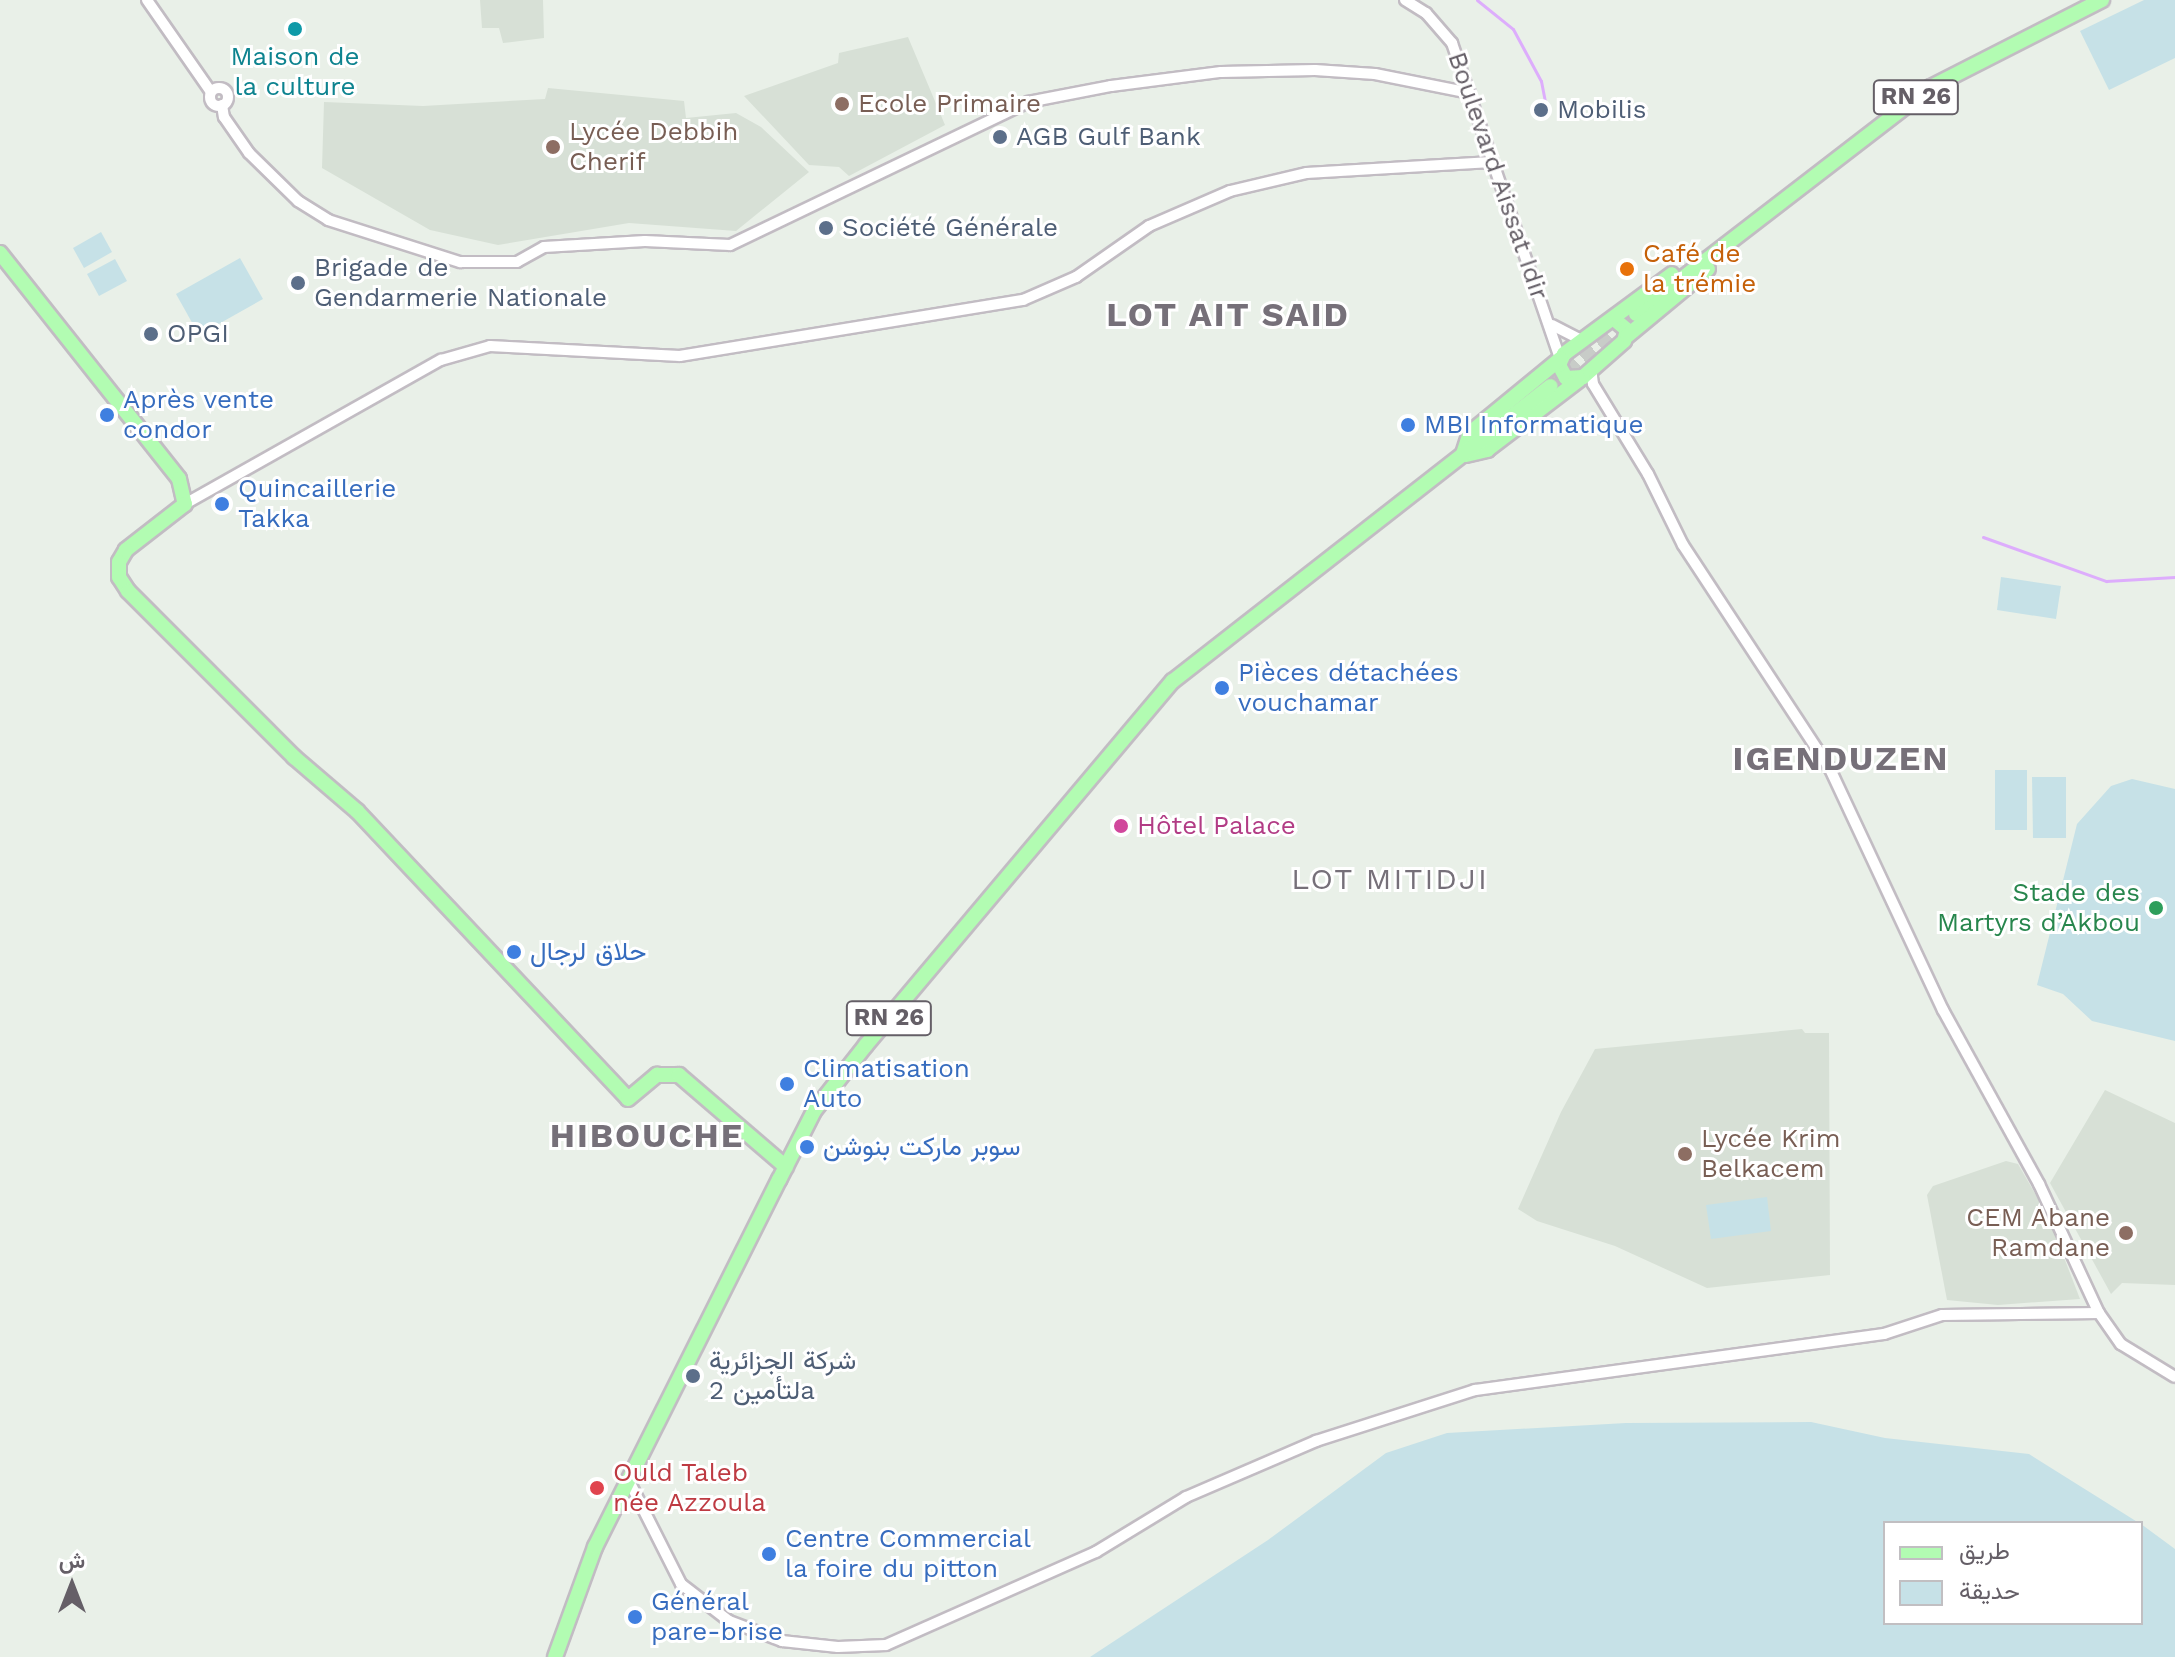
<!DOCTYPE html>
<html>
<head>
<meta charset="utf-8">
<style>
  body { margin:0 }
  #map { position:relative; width:2175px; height:1657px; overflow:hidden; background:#e9f0e8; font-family:"Work Sans",Vazirmatn,sans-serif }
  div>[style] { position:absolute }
  .education>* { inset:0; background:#d7e0d6 }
  .green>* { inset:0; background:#c6e1e7 }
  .stream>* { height:3px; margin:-1.5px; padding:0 1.5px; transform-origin:1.5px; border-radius:1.5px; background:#ddadfc }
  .major-tunnel>* { height:14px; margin-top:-7px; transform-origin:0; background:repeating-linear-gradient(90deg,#c8ccc8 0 14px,transparent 0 21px) }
  .roads { filter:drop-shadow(2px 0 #c2bcc3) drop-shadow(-2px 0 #c2bcc3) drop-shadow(0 2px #c2bcc3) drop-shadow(0 -2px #c2bcc3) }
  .minor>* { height:10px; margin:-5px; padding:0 5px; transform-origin:5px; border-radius:5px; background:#fff }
  .minor>.ring { margin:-5px; padding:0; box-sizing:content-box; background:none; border:10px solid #fff; border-radius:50% }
  .major>* { height:14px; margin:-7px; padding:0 7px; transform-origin:7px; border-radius:7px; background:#b2fcb2 }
  .dots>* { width:22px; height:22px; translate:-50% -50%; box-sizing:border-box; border:4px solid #fff; border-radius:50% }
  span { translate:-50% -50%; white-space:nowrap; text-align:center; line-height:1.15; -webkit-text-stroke:6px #fff; paint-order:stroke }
  .shield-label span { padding:2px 6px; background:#fff; border:2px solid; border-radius:6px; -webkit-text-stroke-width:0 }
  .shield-label { font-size:24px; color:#655f67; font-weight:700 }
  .culture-label { font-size:26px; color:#0d838f }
  .education-label { font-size:26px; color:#785e54 }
  .left { translate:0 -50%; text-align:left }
  .right { translate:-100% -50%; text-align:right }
  .service-label { font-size:26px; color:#4e5e75 }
  .street-label { font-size:26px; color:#655f67 }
  .food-label { font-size:26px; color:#c56008 }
  .shop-label { font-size:26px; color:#366cbe }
  .hotel-label { font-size:26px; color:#b23c85 }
  .leisure-label { font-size:26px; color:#27864d }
  .health-label { font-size:26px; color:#be3a42 }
  .quarter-label { font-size:30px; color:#767079; letter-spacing:2px }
  .district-label { font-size:34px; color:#767079; font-weight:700; letter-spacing:2px }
  .legend { position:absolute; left:1883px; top:1521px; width:260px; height:104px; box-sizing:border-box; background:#fff; border:2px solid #c1bfc2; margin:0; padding:10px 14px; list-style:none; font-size:24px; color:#655f67 }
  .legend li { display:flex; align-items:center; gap:16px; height:40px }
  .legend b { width:40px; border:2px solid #c1bfc2 }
  .north { position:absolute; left:32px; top:1545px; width:80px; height:80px; -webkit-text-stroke:6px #fff; paint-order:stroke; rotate:0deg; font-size:22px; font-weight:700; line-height:32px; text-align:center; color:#655f67 }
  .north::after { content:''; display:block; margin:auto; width:28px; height:36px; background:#655f67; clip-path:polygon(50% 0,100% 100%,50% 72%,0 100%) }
</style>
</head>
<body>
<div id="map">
  <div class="education">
    <i style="clip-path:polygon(480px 0,543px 0,544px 38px,503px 43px,499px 28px,482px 28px)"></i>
    <i style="clip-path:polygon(908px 37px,945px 125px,849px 176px,839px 167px,809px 165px,744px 96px,838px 63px,839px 53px)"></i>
    <i style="clip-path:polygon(548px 88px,684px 101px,686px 118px,736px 113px,761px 127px,809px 172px,736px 231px,629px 223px,498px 245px,430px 230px,322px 168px,324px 102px,423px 106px,545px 99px)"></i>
    <i style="clip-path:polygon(1802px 1029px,1805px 1033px,1829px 1033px,1830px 1275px,1707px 1288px,1615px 1246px,1537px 1221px,1518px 1209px,1561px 1112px,1595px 1049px)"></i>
    <i style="clip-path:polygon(2105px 1090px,2175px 1123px,2175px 1285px,2122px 1283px,2111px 1294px,2050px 1183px)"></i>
    <i style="clip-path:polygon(2006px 1161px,2018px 1164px,2048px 1216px,2080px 1299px,1998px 1305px,1947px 1300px,1927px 1195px,1933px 1186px)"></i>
  </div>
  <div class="green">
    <i style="clip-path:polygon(2144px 0,2175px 0,2175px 58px,2109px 90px,2080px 31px)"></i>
    <i style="clip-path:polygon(101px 232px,112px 252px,84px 268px,73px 248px)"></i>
    <i style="clip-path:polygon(240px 258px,263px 299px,199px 335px,176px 294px)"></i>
    <i style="clip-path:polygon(115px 259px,127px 281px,99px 296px,87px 274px)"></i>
    <i style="clip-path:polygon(2001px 577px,2061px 586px,2056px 619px,1997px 610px)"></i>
    <i style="clip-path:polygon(1995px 770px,2027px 770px,2027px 830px,1995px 830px)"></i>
    <i style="clip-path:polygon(2032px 777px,2066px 777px,2066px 838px,2033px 838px)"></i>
    <i style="clip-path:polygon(2132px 779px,2175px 789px,2175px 1041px,2092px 1021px,2063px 994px,2037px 985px,2077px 824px,2111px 786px)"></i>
    <i style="clip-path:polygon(1767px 1197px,1771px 1231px,1711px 1239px,1706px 1205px)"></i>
    <i style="clip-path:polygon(1811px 1422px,1885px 1438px,2029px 1454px,2139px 1523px,1885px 1523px,1885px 1623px,2141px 1623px,2141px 1524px,2175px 1549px,2175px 1657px,1090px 1657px,1268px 1540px,1386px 1453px,1447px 1433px,1626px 1423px)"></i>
  </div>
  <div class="stream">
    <i style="left:1477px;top:0;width:46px;rotate:38.9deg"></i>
    <i style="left:1513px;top:29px;width:59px;rotate:61.7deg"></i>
    <i style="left:1541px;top:81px;width:25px;rotate:79deg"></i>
    <i style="left:1983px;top:537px;width:131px;rotate:19.7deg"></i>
    <i style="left:2106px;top:581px;width:69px;rotate:-3.3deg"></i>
  </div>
  <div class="major-tunnel">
    <i style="left:1551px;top:386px;width:111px;rotate:-40.3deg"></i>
  </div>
  <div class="roads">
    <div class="minor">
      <i style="left:147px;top:0;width:112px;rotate:55.2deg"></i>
      <i style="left:1405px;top:0;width:25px;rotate:32deg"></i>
      <i style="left:1426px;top:13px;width:40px;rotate:49deg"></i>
      <i style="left:1452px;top:43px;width:334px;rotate:71.1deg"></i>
      <i class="ring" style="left:210px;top:88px;width:8px;height:8px"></i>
      <i style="left:222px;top:105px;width:12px;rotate:81deg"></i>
      <i style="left:224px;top:117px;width:44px;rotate:55.2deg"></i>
      <i style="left:249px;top:153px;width:69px;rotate:44.4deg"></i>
      <i style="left:298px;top:201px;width:36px;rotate:32deg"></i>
      <i style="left:328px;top:220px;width:139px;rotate:17.7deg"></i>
      <i style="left:460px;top:262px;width:57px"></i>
      <i style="left:517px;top:262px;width:31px;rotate:-29deg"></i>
      <i style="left:544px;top:247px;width:101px;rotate:-3.4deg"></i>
      <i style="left:645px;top:241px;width:85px;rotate:2.7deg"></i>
      <i style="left:730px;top:245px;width:331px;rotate:-25.6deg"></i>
      <i style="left:1028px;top:102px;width:85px;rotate:-10.9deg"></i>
      <i style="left:1111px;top:86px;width:111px;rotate:-7.3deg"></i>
      <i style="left:1221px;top:72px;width:94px;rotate:-1.2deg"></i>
      <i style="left:1315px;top:70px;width:60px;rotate:3.8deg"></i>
      <i style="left:1375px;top:74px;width:97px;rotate:11.3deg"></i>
      <i style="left:1552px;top:325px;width:36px;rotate:27deg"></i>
      <i style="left:1591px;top:368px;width:16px;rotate:83deg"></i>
      <i style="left:1593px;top:384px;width:105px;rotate:58.6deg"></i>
      <i style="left:1648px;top:474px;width:79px;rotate:63.8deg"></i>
      <i style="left:1683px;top:545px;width:268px;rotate:56.7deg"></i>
      <i style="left:1830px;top:769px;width:266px;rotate:64.9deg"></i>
      <i style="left:1943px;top:1010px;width:199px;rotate:61.1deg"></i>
      <i style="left:2039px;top:1184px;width:142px;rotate:65.1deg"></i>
      <i style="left:2099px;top:1313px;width:38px;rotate:55deg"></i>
      <i style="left:2121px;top:1344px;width:63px;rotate:31.4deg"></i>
      <i style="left:185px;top:504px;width:294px;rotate:-29.4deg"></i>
      <i style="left:441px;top:360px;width:51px;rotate:-15.9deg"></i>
      <i style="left:490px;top:346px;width:190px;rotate:3deg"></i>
      <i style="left:680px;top:356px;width:348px;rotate:-9.3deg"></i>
      <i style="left:1023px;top:300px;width:58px;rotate:-23.5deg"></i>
      <i style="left:1076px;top:277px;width:89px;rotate:-34.9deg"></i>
      <i style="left:1149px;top:226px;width:88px;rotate:-23.4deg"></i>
      <i style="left:1230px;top:191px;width:79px;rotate:-13.2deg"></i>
      <i style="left:1307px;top:173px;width:184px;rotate:-3.4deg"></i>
      <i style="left:630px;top:1483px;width:113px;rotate:63.2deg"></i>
      <i style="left:681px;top:1584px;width:61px;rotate:37.6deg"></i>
      <i style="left:729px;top:1621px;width:57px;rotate:20.7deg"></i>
      <i style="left:782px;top:1641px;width:56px;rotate:6.1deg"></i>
      <i style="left:838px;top:1647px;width:48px;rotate:-2.4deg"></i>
      <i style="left:886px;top:1645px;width:230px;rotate:-23.9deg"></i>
      <i style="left:1096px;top:1552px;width:105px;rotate:-31.4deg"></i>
      <i style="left:1186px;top:1497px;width:142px;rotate:-23.3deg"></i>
      <i style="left:1316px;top:1441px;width:167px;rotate:-17.8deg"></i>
      <i style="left:1475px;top:1390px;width:413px;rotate:-7.8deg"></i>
      <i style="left:1884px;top:1334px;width:61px;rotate:-18.1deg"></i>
      <i style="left:1942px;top:1315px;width:157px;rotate:-0.7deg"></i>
    </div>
    <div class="major">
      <i style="left:0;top:253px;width:288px;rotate:51.6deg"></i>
      <i style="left:179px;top:479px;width:26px;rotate:77deg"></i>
      <i style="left:185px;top:504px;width:75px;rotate:142.1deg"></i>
      <i style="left:126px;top:550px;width:14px;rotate:120deg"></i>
      <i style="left:119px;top:562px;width:15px;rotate:90deg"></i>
      <i style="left:119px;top:577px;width:17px;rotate:57deg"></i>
      <i style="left:128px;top:591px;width:235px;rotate:45deg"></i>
      <i style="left:294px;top:757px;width:83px;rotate:40.6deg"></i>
      <i style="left:357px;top:811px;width:395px;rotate:46.7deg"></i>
      <i style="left:628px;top:1099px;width:38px;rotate:-40deg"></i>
      <i style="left:657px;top:1075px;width:22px"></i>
      <i style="left:679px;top:1075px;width:141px;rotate:40.7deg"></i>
      <i style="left:1636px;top:314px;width:372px;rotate:-37.6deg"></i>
      <i style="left:1931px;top:87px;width:192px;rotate:-27deg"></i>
      <i style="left:1614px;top:319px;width:17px;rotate:40deg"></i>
      <i style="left:1627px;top:330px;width:11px;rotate:105deg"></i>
      <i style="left:1624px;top:341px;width:55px;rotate:138.7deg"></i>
      <i style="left:1583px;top:377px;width:17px;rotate:177deg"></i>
      <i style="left:1566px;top:378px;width:15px;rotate:-118deg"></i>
      <i style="left:1559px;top:365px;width:12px;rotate:-66deg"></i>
      <i style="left:1564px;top:354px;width:134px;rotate:-36.5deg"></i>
      <i style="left:1627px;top:336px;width:105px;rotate:-39.6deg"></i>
      <i style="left:1463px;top:454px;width:22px;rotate:-72deg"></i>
      <i style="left:1470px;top:433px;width:117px;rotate:-39.4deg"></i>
      <i style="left:1466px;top:455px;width:22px;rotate:-13deg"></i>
      <i style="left:1487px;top:450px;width:116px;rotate:-37.3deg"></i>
      <i style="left:555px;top:1657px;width:117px;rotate:-70deg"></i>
      <i style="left:595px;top:1547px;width:411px;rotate:-63.4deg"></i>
      <i style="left:779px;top:1180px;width:77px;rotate:-63.1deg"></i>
      <i style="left:814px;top:1111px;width:84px;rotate:-51.8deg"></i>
      <i style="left:866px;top:1045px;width:476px;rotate:-49.9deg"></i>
      <i style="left:1173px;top:681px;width:479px;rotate:-38deg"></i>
    </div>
  </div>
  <div class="dots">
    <i style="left:295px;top:29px;background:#0f9aa8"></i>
    <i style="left:842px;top:104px;background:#8d6e63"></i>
    <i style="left:1541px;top:110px;background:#5c6f8a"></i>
    <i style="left:1000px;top:137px;background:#5c6f8a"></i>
    <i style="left:553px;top:147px;background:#8d6e63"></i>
    <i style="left:826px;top:228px;background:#5c6f8a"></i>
    <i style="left:1627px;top:269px;background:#e8710a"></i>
    <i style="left:298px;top:283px;background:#5c6f8a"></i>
    <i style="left:151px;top:334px;background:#5c6f8a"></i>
    <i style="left:107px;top:415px;background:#3f7fe0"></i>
    <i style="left:1408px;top:425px;background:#3f7fe0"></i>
    <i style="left:222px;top:504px;background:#3f7fe0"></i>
    <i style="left:1222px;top:688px;background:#3f7fe0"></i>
    <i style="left:1121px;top:826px;background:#d1479c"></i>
    <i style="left:2156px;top:908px;background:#2e9e5b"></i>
    <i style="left:514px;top:952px;background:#3f7fe0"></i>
    <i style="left:787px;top:1084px;background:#3f7fe0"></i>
    <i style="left:807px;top:1147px;background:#3f7fe0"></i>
    <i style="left:1685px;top:1154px;background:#8d6e63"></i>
    <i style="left:2126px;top:1233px;background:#8d6e63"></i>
    <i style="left:693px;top:1376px;background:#5c6f8a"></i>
    <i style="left:597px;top:1488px;background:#e0444e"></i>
    <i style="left:769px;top:1554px;background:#3f7fe0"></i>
    <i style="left:635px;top:1617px;background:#3f7fe0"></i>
  </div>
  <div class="shield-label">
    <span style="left:1916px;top:97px">RN 26</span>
    <span style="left:889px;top:1018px">RN 26</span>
  </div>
  <div class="culture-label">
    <span style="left:295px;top:72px">Maison de<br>la culture</span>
  </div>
  <div class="education-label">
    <span class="left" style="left:858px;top:104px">Ecole Primaire</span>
    <span class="left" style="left:569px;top:147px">Lycée Debbih<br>Cherif</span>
    <span class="left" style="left:1701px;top:1154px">Lycée Krim<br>Belkacem</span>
    <span class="right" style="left:2110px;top:1233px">CEM Abane<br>Ramdane</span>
  </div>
  <div class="service-label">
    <span class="left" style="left:1557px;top:110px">Mobilis</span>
    <span class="left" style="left:1016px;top:137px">AGB Gulf Bank</span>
    <span class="left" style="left:842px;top:228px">Société Générale</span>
    <span class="left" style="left:314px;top:283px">Brigade de<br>Gendarmerie Nationale</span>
    <span class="left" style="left:167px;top:334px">OPGI</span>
    <span class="left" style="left:709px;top:1376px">شركة الجزائرية<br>لتأمين 2a</span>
  </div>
  <div class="street-label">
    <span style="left:1498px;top:176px;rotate:71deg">Boulevard Aissat Idir</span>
  </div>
  <div class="food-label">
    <span class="left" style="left:1643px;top:269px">Café de<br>la trémie</span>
  </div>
  <div class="shop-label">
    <span class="left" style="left:123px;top:415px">Après vente<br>condor</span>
    <span class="left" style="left:1424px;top:425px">MBI Informatique</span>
    <span class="left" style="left:238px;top:504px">Quincaillerie<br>Takka</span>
    <span class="left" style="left:1238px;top:688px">Pièces détachées<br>vouchamar</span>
    <span class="left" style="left:530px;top:952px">حلاق لرجال</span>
    <span class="left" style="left:803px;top:1084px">Climatisation<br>Auto</span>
    <span class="left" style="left:823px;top:1147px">سوبر ماركت بنوشن</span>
    <span class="left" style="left:785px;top:1554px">Centre Commercial<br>la foire du pitton</span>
    <span class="left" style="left:651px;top:1617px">Général<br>pare-brise</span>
  </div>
  <div class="hotel-label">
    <span class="left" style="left:1137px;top:826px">Hôtel Palace</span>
  </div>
  <div class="leisure-label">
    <span class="right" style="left:2140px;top:908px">Stade des<br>Martyrs d’Akbou</span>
  </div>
  <div class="health-label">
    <span class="left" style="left:613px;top:1488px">Ould Taleb<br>née Azzoula</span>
  </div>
  <div class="quarter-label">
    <span style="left:1390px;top:879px">LOT MITIDJI</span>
  </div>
  <div class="district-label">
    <span style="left:1228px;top:315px">LOT AIT SAID</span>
    <span style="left:1841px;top:759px">IGENDUZEN</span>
    <span style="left:647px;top:1136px">HIBOUCHE</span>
  </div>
  <ul class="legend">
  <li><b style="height:10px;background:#b2fcb2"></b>طريق</li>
  <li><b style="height:22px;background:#c6e1e7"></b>حديقة</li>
  </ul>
  <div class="north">ش</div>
</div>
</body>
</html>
